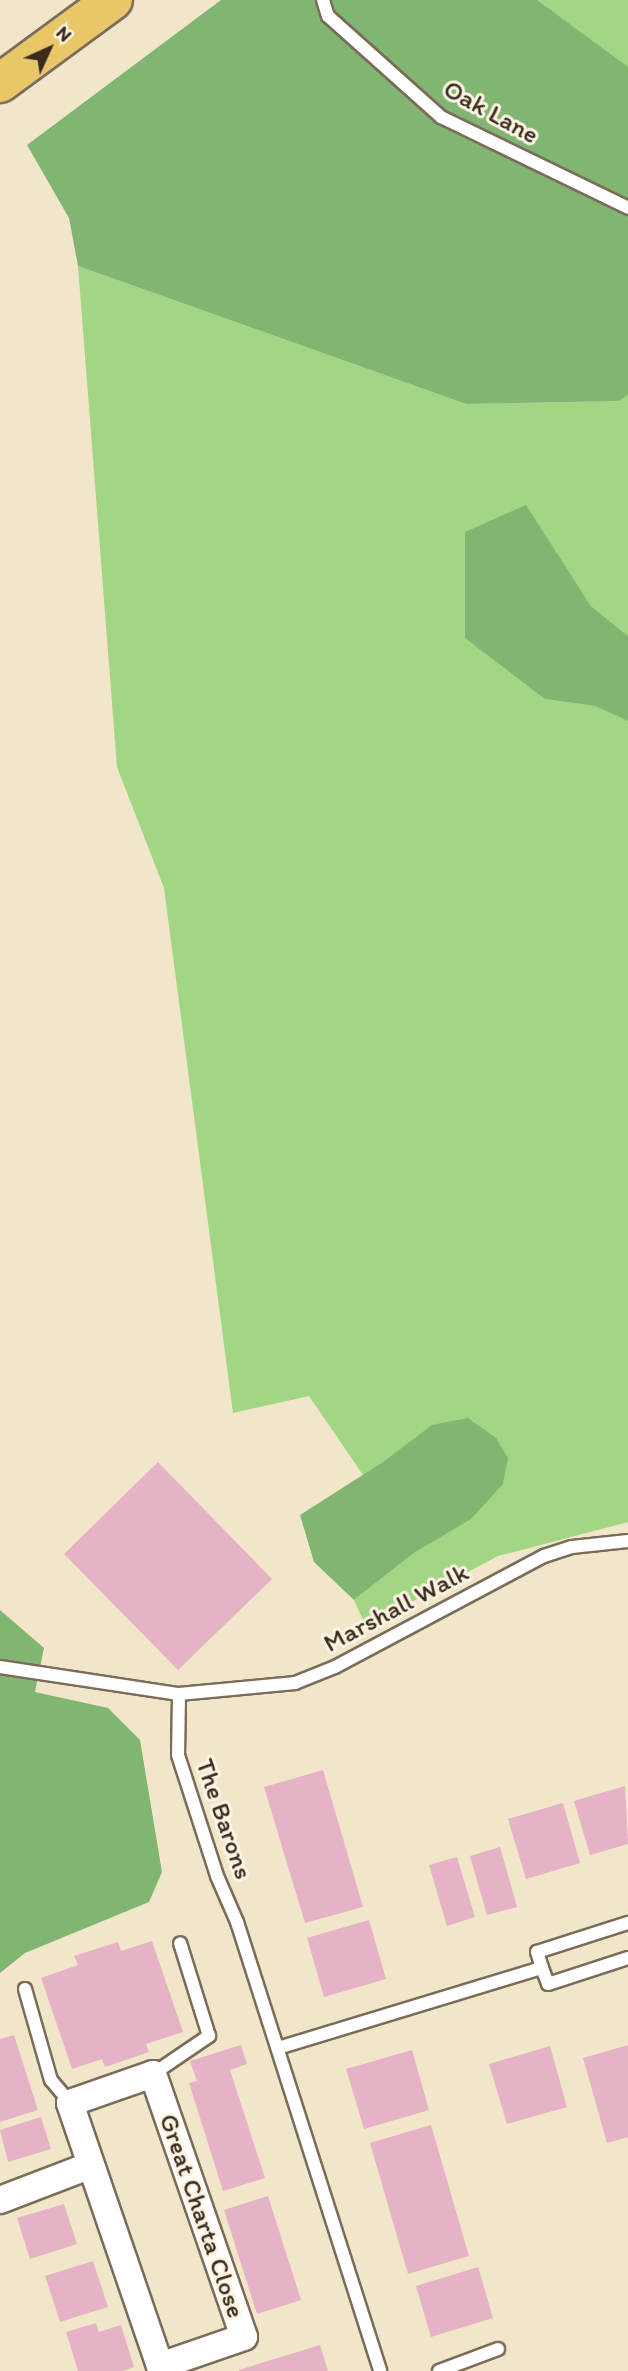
<!DOCTYPE html>
<html>
<head>
<meta charset="utf-8">
<style>
  body { margin:0 }
  #map { position:relative; width:628px; height:2371px; overflow:hidden; background:#f2e6ca; font-family:Itim,sans-serif }
  div>[style] { position:absolute }
  .green>* { inset:0; background:#a2d584 }
  .forest>* { inset:0; background:#81b672 }
  .building>* { inset:0; background:#e6b2c6 }
  .roads { filter:drop-shadow(2px 0 #7b6c5a) drop-shadow(-2px 0 #7b6c5a) drop-shadow(0 2px #7b6c5a) drop-shadow(0 -2px #7b6c5a) }
  .service>* { height:12px; margin:-6px; padding:0 6px; transform-origin:6px; border-radius:6px; background:#fff }
  .minor>* { height:26px; margin:-13px; padding:0 13px; transform-origin:13px; border-radius:13px; background:#fff }
  .primary>* { height:38px; margin:-19px; padding:0 19px; transform-origin:19px; border-radius:19px; background:#e9c769 }
  span { translate:-50% -50%; white-space:nowrap; text-align:center; line-height:1.15; -webkit-text-stroke:6px #fcf5e5; paint-order:stroke }
  .street-label { font-size:26px; color:#3b2a1e }
  .north { position:absolute; left:14px; top:14px; width:70px; height:70px; -webkit-text-stroke:5px #fcf5e5; paint-order:stroke; rotate:45deg; font-size:19px; font-weight:700; line-height:28px; text-align:center; color:#3b2a1e }
  .north::after { content:''; display:block; margin:auto; width:24px; height:32px; background:#3b2a1e; clip-path:polygon(50% 0,100% 100%,50% 72%,0 100%) }
</style>
</head>
<body>
<div id="map">
  <div class="green">
    <i style="clip-path:polygon(455px 0,628px 0,628px 96px)"></i>
    <i style="clip-path:polygon(78px 266px,466px 404px,619px 401px,628px 395px,628px 636px,591px 606px,526px 506px,545px 699px,596px 706px,628px 721px,628px 1522px,498px 1556px,366px 1626px,354px 1600px,414px 1553px,471px 1518px,383px 1462px,363px 1475px,309px 1396px,233px 1413px,164px 888px,117px 767px)"></i>
  </div>
  <div class="forest">
    <i style="clip-path:polygon(221px 0,537px 0,628px 67px,628px 395px,619px 401px,466px 404px,78px 266px,69px 218px,27px 145px)"></i>
    <i style="clip-path:polygon(526px 505px,591px 606px,628px 636px,628px 721px,595px 706px,545px 699px,465px 638px,465px 532px)"></i>
    <i style="clip-path:polygon(468px 1418px,496px 1438px,508px 1458px,503px 1484px,471px 1519px,414px 1553px,354px 1600px,314px 1562px,300px 1515px,383px 1462px,432px 1425px)"></i>
    <i style="clip-path:polygon(0 1610px,44px 1648px,35px 1692px,108px 1708px,140px 1740px,162px 1872px,149px 1902px,25px 1953px,0 1973px)"></i>
  </div>
  <div class="building">
    <i style="clip-path:polygon(158px 1462px,272px 1579px,178px 1670px,64px 1554px)"></i>
    <i style="clip-path:polygon(323px 1770px,363px 1907px,305px 1923px,264px 1787px)"></i>
    <i style="clip-path:polygon(625px 1786px,628px 1844px,590px 1855px,574px 1801px)"></i>
    <i style="clip-path:polygon(563px 1803px,580px 1863px,526px 1879px,508px 1819px)"></i>
    <i style="clip-path:polygon(500px 1847px,517px 1907px,487px 1915px,470px 1856px)"></i>
    <i style="clip-path:polygon(457px 1857px,475px 1917px,447px 1926px,429px 1865px)"></i>
    <i style="clip-path:polygon(369px 1920px,386px 1979px,324px 1997px,307px 1938px)"></i>
    <i style="clip-path:polygon(152px 1941px,183px 2032px,146px 2044px,149px 2052px,105px 2067px,102px 2059px,72px 2069px,41px 1978px,78px 1965px,74px 1956px,118px 1942px,121px 1951px)"></i>
    <i style="clip-path:polygon(14px 2035px,38px 2110px,0 2122px,0 2039px)"></i>
    <i style="clip-path:polygon(241px 2045px,247px 2064px,230px 2070px,265px 2178px,223px 2191px,189px 2083px,197px 2081px,190px 2061px)"></i>
    <i style="clip-path:polygon(628px 2045px,628px 2137px,607px 2143px,583px 2058px)"></i>
    <i style="clip-path:polygon(550px 2046px,567px 2107px,507px 2124px,489px 2064px)"></i>
    <i style="clip-path:polygon(412px 2050px,429px 2110px,364px 2129px,346px 2069px)"></i>
    <i style="clip-path:polygon(41px 2117px,51px 2149px,8px 2162px,0 2130px)"></i>
    <i style="clip-path:polygon(431px 2125px,469px 2256px,408px 2274px,370px 2143px)"></i>
    <i style="clip-path:polygon(268px 2196px,301px 2300px,257px 2314px,224px 2210px)"></i>
    <i style="clip-path:polygon(64px 2204px,77px 2244px,30px 2259px,17px 2218px)"></i>
    <i style="clip-path:polygon(93px 2261px,108px 2307px,60px 2322px,45px 2276px)"></i>
    <i style="clip-path:polygon(478px 2267px,493px 2318px,431px 2337px,416px 2286px)"></i>
    <i style="clip-path:polygon(96px 2323px,99px 2332px,121px 2325px,134px 2367px,123px 2371px,78px 2371px,66px 2332px)"></i>
    <i style="clip-path:polygon(320px 2345px,328px 2371px,239px 2371px,239px 2370px)"></i>
  </div>
  <div class="roads">
    <div class="service">
      <i style="left:323px;top:0;width:17px;rotate:73deg"></i>
      <i style="left:328px;top:16px;width:152px;rotate:41.8deg"></i>
      <i style="left:441px;top:117px;width:208px;rotate:25.9deg"></i>
      <i style="left:0;top:1667px;width:181px;rotate:8.6deg"></i>
      <i style="left:179px;top:1694px;width:117px;rotate:-5.4deg"></i>
      <i style="left:295px;top:1683px;width:43px;rotate:-21.8deg"></i>
      <i style="left:335px;top:1667px;width:237px;rotate:-28deg"></i>
      <i style="left:544px;top:1556px;width:29px;rotate:-18deg"></i>
      <i style="left:572px;top:1547px;width:56px;rotate:-6.1deg"></i>
      <i style="left:179px;top:1694px;width:61px;rotate:90.9deg"></i>
      <i style="left:178px;top:1755px;width:127px;rotate:72.1deg"></i>
      <i style="left:217px;top:1876px;width:50px;rotate:66.5deg"></i>
      <i style="left:237px;top:1922px;width:471px;rotate:72.3deg"></i>
      <i style="left:542px;top:1968px;width:17px;rotate:69deg"></i>
      <i style="left:548px;top:1984px;width:84px;rotate:-18deg"></i>
      <i style="left:25px;top:1989px;width:95px;rotate:74.1deg"></i>
      <i style="left:51px;top:2080px;width:30px;rotate:50deg"></i>
      <i style="left:278px;top:2048px;width:276px;rotate:-16.9deg"></i>
      <i style="left:542px;top:1968px;width:17px;rotate:-107deg"></i>
      <i style="left:537px;top:1952px;width:96px;rotate:-17.7deg"></i>
      <i style="left:153px;top:2074px;width:68px;rotate:-34.2deg"></i>
      <i style="left:209px;top:2036px;width:97px;rotate:-107.3deg"></i>
      <i style="left:439px;top:2371px;width:63px;rotate:-20.4deg"></i>
    </div>
    <div class="minor">
      <i style="left:153px;top:2074px;width:278px;rotate:70.9deg"></i>
      <i style="left:244px;top:2337px;width:89px;rotate:161deg"></i>
      <i style="left:160px;top:2366px;width:278px;rotate:-108.9deg"></i>
      <i style="left:70px;top:2103px;width:88px;rotate:-19.3deg"></i>
      <i style="left:0;top:2200px;width:97px;rotate:-21deg"></i>
    </div>
    <div class="primary">
      <i style="left:0;top:83px;width:140px;rotate:-36.3deg"></i>
    </div>
  </div>
  <div class="street-label">
    <span style="left:491px;top:112px;rotate:29deg">Oak Lane</span>
    <span style="left:396px;top:1608px;rotate:-28deg">Marshall Walk</span>
    <span style="left:224px;top:1819px;rotate:71deg">The Barons</span>
    <span style="left:202px;top:2216px;rotate:71deg">Great Charta Close</span>
  </div>
  <div class="north">N</div>
</div>
</body>
</html>
